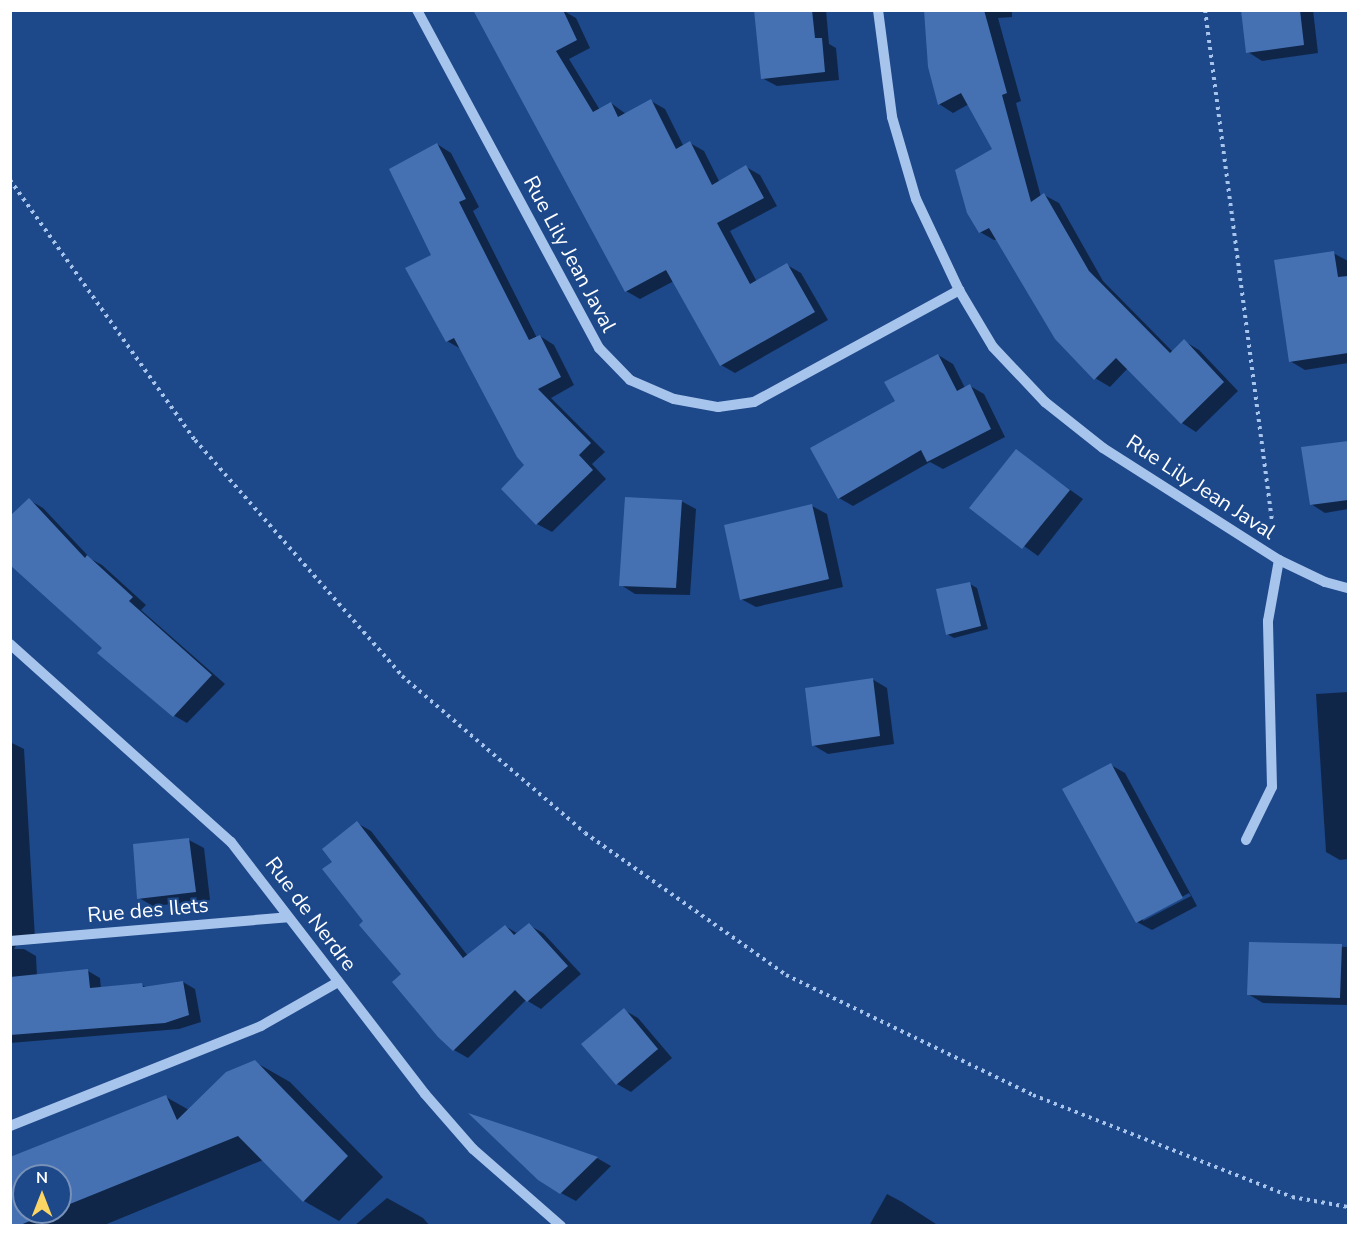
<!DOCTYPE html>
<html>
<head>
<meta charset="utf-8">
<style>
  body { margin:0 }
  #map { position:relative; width:1359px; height:1236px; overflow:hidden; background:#1d488a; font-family:"Nunito Sans",sans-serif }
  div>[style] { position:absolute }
  .shadow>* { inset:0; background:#0007 }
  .building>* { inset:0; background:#4571b2 }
  .path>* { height:4px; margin-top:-2px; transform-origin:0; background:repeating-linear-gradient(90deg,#a7c4ec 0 3px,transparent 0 7.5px) }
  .minor>* { height:10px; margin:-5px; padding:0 5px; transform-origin:5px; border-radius:5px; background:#a7c4ec }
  span { translate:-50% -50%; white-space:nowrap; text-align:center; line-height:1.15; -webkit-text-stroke:4.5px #1d488a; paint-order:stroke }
  .street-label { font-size:21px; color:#fff }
  .frame { position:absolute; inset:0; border:12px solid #fff; pointer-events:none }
  .north { position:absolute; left:12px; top:1164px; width:60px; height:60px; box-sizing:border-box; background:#1d488a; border:2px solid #7791b9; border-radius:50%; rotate:0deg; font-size:16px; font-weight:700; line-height:24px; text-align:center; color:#fff }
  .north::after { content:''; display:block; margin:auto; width:21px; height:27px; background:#fcd665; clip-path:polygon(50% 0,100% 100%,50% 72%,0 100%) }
</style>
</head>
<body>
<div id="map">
  <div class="shadow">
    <i style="clip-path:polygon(482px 10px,562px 10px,576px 18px,590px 48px,569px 59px,600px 110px,611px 103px,626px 114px,651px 101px,665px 109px,684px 147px,690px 143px,704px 151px,720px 183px,746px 167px,760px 175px,777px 206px,730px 231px,757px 282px,787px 265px,801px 273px,828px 320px,735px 373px,721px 365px,674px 281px,640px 299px,626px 291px)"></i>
    <i style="clip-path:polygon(756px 10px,826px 10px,829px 44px,836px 48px,839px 80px,777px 86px,762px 78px)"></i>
    <i style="clip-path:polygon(925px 10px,1012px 10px,1012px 17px,998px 18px,1021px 101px,1016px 103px,1041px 197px,1044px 195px,1059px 203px,1103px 281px,1173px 352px,1184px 341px,1199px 350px,1238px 391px,1196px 432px,1182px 423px,1128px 368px,1110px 387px,1095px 378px,998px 239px,994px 240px,980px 232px,994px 150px,969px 104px,953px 113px,939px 104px)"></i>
    <i style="clip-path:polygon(1242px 10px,1313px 10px,1318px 53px,1262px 61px,1248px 52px)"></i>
    <i style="clip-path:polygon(437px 144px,451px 153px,479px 207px,473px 211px,537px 338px,540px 336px,554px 345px,574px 385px,551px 398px,605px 452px,592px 464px,606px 479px,552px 532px,537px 524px,527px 465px,461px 349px,447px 341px,434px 255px)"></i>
    <i style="clip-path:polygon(1333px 253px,1348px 261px,1348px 363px,1305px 370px,1290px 361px)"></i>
    <i style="clip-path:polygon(938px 355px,953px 364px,965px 388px,970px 386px,984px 394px,1005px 437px,943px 469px,930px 462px,853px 506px,839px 498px)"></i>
    <i style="clip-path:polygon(1348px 442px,1348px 509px,1325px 513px,1311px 504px,1303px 448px)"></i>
    <i style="clip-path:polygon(1016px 451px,1083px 499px,1038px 556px,971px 508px)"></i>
    <i style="clip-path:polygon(29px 500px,43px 508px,91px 559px,102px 565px,146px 605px,141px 610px,225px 684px,187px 723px,173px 715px)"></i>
    <i style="clip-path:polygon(681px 501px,696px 509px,690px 595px,635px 594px,621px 585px)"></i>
    <i style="clip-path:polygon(812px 506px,827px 514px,843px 587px,756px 607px,741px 599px)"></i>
    <i style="clip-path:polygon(970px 584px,977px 588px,988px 629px,954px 638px,947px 634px)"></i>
    <i style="clip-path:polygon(872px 679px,887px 688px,894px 744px,828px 754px,813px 745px)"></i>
    <i style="clip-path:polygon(1348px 692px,1348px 859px,1340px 860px,1326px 852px,1316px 694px)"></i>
    <i style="clip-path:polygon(10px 742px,24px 749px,35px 939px,19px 941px,14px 949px,24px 949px,36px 956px,37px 976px,88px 971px,100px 978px,101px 989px,142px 985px,148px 988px,183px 982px,195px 989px,201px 1022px,179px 1029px,10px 1043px)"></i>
    <i style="clip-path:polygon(evenodd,1111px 765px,1125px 773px,1197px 906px,1152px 930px,1137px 922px,1111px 765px,1189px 893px,1191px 896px,1143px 921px,1143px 918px,1189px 893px)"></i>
    <i style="clip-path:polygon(357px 823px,371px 831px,468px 956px,505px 926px,518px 934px,529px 925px,543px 933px,581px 974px,541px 1009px,526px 1000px,468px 1058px,454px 1050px,439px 1036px,403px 974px,366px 921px,335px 862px)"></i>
    <i style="clip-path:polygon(189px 840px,204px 848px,210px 900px,153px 906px,139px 898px)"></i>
    <i style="clip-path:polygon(1250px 944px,1348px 947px,1348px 1005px,1263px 1003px,1248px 994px)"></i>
    <i style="clip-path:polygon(624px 1010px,638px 1018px,672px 1058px,631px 1092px,617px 1084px)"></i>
    <i style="clip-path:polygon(evenodd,255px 1062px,290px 1082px,383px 1177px,339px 1221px,304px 1201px,263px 1160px,102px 1226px,10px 1226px,10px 1159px,166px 1097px,189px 1110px,255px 1062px,24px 1176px,60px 1176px,60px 1212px,24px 1212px,24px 1176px)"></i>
    <i style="clip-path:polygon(474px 1117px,597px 1158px,611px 1166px,576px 1201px,561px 1193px)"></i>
    <i style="clip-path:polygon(887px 1194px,902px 1202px,939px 1226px,869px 1226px)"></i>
    <i style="clip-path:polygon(387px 1198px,423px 1218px,430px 1226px,354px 1226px)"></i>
  </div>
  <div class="building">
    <i style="clip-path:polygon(473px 10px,563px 10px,577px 40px,556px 51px,593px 112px,611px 102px,618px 117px,651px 99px,676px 149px,690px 141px,712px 185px,746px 165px,764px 198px,717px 223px,750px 284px,787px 263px,815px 312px,720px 366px,666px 270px,625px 292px)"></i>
    <i style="clip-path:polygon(754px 10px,812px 10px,815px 38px,822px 38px,825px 72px,761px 79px)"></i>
    <i style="clip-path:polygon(924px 10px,984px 10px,1007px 93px,1002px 95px,1031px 202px,1044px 193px,1089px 271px,1170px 353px,1184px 339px,1224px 382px,1181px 424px,1116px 358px,1094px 380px,1055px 339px,989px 228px,979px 233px,967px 213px,955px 170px,992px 149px,961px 93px,938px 105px,928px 67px)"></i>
    <i style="clip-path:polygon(1241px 10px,1300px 10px,1304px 45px,1246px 53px)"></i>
    <i style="clip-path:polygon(437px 143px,466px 199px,459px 202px,529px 340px,540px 335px,561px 377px,538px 389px,591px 443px,579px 455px,593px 470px,536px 525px,501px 489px,524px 465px,517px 457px,454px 338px,446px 342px,405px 268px,431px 255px,389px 169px)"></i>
    <i style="clip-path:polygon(1334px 251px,1338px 277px,1348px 276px,1348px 353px,1289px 362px,1274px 260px)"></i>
    <i style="clip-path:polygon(938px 354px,957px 391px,970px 384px,991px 429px,927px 462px,921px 450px,838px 499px,810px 448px,895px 401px,884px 382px)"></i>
    <i style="clip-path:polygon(1348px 441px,1348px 500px,1310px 505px,1301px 447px)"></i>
    <i style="clip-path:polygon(1016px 449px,1070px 490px,1022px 549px,969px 508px)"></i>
    <i style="clip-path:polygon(625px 497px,682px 500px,676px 588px,619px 586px)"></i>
    <i style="clip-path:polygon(29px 498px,85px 558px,87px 555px,133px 597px,129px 601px,212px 675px,173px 717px,97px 653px,102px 648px,10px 565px,10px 516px)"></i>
    <i style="clip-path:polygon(812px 504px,829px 579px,740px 600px,724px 525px)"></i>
    <i style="clip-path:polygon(970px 582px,981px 626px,946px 635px,936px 589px)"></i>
    <i style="clip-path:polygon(873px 678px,880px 736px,812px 746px,805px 688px)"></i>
    <i style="clip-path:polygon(1111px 763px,1183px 898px,1136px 923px,1062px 789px)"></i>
    <i style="clip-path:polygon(357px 821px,463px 958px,505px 925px,514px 935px,529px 923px,568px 966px,527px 1002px,515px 990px,453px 1051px,438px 1037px,392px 982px,401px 974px,359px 925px,363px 921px,322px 869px,332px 862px,322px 849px)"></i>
    <i style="clip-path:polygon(189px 838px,196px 892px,137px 899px,133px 844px)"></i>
    <i style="clip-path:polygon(1249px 942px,1342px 944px,1340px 998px,1247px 995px)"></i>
    <i style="clip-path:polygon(88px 969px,90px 988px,142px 983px,143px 987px,183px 981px,189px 1015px,165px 1023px,10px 1035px,10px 977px)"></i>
    <i style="clip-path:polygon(624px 1008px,658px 1049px,616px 1085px,581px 1044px)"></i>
    <i style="clip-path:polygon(255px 1060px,348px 1156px,303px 1202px,238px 1136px,60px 1208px,60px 1176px,24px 1176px,24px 1212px,51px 1212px,18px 1226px,10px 1226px,10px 1157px,166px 1095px,177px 1120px,226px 1072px)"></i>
    <i style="clip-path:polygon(468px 1113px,546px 1139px,598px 1157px,560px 1194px,538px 1180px)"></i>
  </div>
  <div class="path">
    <i style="left:1205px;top:10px;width:515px;rotate:82.53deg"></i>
    <i style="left:10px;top:180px;width:319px;rotate:54.6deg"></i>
    <i style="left:195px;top:440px;width:314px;rotate:48.7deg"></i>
    <i style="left:402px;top:676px;width:241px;rotate:40.6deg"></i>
    <i style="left:585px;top:833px;width:246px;rotate:35.2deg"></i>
    <i style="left:786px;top:975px;width:275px;rotate:25.9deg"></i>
    <i style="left:1033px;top:1095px;width:278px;rotate:21.5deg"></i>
    <i style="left:1292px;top:1197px;width:57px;rotate:10.1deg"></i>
  </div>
  <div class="minor">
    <i style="left:417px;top:10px;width:384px;rotate:61.7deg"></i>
    <i style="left:599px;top:348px;width:45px;rotate:45.9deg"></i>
    <i style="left:630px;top:380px;width:48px;rotate:23.4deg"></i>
    <i style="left:674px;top:399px;width:45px;rotate:10.3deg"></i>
    <i style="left:718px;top:407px;width:36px;rotate:-8deg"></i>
    <i style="left:754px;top:402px;width:234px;rotate:-28.6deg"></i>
    <i style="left:878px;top:10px;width:108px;rotate:82.5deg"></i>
    <i style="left:892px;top:117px;width:85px;rotate:73.7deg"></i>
    <i style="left:916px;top:199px;width:101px;rotate:64.7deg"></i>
    <i style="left:959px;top:290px;width:66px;rotate:59.2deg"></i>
    <i style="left:993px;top:347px;width:76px;rotate:46.6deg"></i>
    <i style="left:1045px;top:402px;width:74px;rotate:38.4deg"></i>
    <i style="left:1103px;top:448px;width:209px;rotate:32.5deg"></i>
    <i style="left:1279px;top:560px;width:51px;rotate:25.6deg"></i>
    <i style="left:1325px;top:582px;width:24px;rotate:15deg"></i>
    <i style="left:10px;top:644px;width:297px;rotate:41.9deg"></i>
    <i style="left:231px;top:842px;width:318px;rotate:52.4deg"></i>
    <i style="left:425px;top:1094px;width:73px;rotate:48.9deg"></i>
    <i style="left:473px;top:1149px;width:117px;rotate:41.2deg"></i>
    <i style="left:1246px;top:840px;width:59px;rotate:-63.9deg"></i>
    <i style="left:1272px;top:787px;width:166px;rotate:-91.4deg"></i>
    <i style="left:1268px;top:621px;width:62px;rotate:-79.8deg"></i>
    <i style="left:10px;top:941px;width:279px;rotate:-4.9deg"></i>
    <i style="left:10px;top:1126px;width:270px;rotate:-21.7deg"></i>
    <i style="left:261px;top:1026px;width:89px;rotate:-29.7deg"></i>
  </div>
  <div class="street-label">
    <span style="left:570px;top:254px;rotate:62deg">Rue Lily Jean Javal</span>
    <span style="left:1201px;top:487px;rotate:33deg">Rue Lily Jean Javal</span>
    <span style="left:148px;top:910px;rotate:-5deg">Rue des Ilets</span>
    <span style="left:311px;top:914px;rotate:53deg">Rue de Nerdre</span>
  </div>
  <div class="frame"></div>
  <div class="north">N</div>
</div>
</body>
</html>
